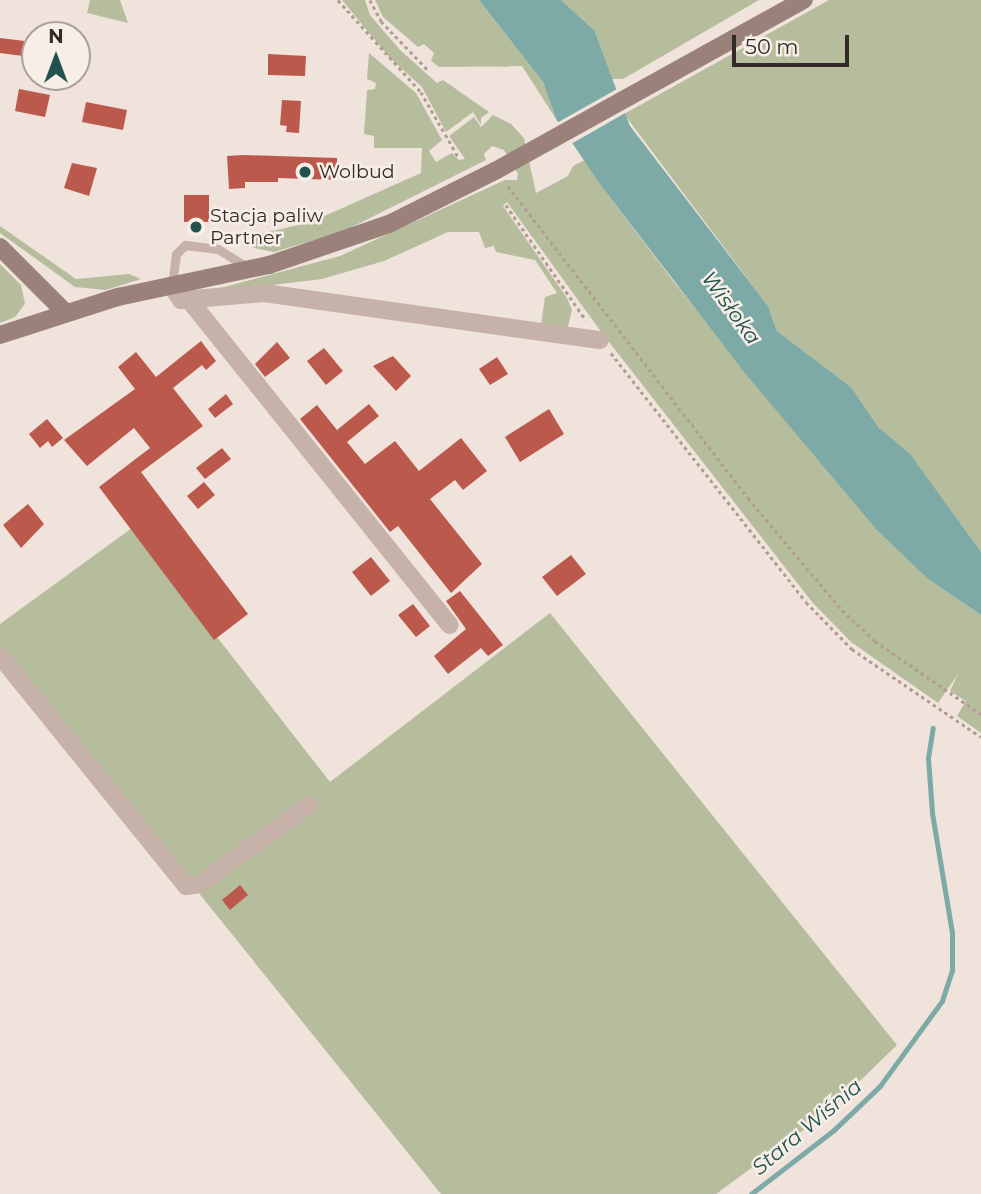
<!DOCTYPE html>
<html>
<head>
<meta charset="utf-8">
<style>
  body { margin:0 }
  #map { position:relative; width:981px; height:1194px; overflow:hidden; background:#efe3db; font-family:Montserrat,sans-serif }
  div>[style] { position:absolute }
  .green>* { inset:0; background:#b6bd9d }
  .water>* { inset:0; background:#7daaa6 }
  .pier>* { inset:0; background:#efe3db }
  .stream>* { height:4.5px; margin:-2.25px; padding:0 2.25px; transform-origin:2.25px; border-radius:2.25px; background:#7daaa6 }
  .building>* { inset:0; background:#bb594d }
  .path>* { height:2.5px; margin-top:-1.25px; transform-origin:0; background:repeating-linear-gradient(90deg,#b29c93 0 3.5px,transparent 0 7px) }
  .lane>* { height:9px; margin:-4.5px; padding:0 4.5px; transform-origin:4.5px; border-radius:4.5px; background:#c6b2a8 }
  .street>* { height:18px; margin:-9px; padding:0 9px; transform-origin:9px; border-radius:9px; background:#c6b2a8 }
  .secondary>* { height:18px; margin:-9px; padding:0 9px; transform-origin:9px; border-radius:9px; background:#9a817a }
  .dots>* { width:19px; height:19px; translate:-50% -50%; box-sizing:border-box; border:4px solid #f7eee7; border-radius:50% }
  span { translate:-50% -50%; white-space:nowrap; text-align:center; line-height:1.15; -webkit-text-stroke:5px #f7eee7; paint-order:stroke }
  .poi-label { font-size:19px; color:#342a28 }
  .left { translate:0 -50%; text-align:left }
  .water-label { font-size:21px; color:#21524e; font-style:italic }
  .north { position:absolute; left:21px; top:21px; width:70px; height:70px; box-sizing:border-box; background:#f7eee7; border:2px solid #a9a09b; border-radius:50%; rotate:0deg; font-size:19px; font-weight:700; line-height:28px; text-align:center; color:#342a28 }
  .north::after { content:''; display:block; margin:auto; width:24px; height:32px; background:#21524e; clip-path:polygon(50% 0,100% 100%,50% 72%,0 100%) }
  .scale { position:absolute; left:732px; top:35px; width:117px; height:32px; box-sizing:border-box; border:4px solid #342a28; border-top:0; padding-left:9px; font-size:21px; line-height:24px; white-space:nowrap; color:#342a28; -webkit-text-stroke:5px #f7eee7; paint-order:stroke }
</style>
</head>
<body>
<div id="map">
  <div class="green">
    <i style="clip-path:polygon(90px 0,120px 0,128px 23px,87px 13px)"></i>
    <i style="clip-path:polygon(342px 0,365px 0,370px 15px,400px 50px,437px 83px,443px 80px,489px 112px,481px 118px,481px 125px,473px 112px,446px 132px,422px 87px,389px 57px)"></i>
    <i style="clip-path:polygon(375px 0,479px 0,543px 82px,556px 119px,522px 66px,439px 67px,431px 61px,434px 53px,424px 44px,418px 47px,383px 17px)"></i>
    <i style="clip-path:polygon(561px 0,759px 0,623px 79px,608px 79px,594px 30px)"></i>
    <i style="clip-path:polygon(829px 0,981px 0,981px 552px,910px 455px,879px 428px,851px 387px,777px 331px,768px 306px,624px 114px)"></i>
    <i style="clip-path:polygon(369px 53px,416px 93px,442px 140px,429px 151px,436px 162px,452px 153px,459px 160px,465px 159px,449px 136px,474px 117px,481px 127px,493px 115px,511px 124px,524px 138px,536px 193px,568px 176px,573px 166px,587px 159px,602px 187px,674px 282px,807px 446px,928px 579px,981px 615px,981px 733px,957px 716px,966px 701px,950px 691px,958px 674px,938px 703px,851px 642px,812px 602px,602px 333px,507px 202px,503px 206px,567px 298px,572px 310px,567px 330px,541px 325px,545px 297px,557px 293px,535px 260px,496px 252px,494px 246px,485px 248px,479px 232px,448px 232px,384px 261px,322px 279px,198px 294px,340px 256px,505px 180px,517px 180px,518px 174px,504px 150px,492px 146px,484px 154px,486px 160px,344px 231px,274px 252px,254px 248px,247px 237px,311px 222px,421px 173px,422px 148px,374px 148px,374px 136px,364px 134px,367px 90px,375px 89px,376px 83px,367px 79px)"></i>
    <i style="clip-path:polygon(0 226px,76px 279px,129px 274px,141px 279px,106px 290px,75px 287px,0 233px)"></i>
    <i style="clip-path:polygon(0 264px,21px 285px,25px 304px,15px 317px,0 323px)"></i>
    <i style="clip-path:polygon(132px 528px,330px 782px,550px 613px,897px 1045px,828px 1112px,716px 1194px,441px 1194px,0 646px,0 624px)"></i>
  </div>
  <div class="water">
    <i style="clip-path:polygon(479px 0,561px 0,594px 30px,630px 126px,768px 306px,777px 331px,851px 387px,879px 428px,910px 454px,981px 552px,981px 615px,928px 579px,876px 529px,745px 373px,602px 187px,556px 119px,543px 82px)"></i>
  </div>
  <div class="pier">
    <i style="clip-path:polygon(617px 89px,627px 112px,571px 144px,555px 124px)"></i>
  </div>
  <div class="stream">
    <i style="left:751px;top:1194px;width:105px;rotate:-37.6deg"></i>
    <i style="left:834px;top:1130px;width:64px;rotate:-43.7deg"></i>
    <i style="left:880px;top:1086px;width:105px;rotate:-53.9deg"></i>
    <i style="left:942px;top:1001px;width:32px;rotate:-72deg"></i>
    <i style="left:952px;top:971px;width:38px;rotate:-90deg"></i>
    <i style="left:952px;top:933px;width:122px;rotate:-99.5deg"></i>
    <i style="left:932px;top:813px;width:55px;rotate:-94.2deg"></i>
    <i style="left:928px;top:758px;width:30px;rotate:-81deg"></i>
  </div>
  <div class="building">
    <i style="clip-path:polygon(0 38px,33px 42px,31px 57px,0 53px)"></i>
    <i style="clip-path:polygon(268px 54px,306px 56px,305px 76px,268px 75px)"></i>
    <i style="clip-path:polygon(19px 89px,50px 95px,45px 117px,15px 111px)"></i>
    <i style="clip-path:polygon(282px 100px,301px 101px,299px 133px,286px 132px,287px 126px,280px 125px)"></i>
    <i style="clip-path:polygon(86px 102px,127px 110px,123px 130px,82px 122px)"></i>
    <i style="clip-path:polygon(243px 155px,337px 158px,337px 180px,278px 178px,278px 182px,245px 182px,245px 188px,229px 189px,227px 156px)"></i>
    <i style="clip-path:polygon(72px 163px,97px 168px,89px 196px,64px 188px)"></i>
    <i style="clip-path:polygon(184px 195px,209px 195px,209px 222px,184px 222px)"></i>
    <i style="clip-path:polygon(201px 341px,216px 361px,206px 370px,202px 365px,173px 388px,203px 426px,141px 472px,248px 614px,214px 640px,99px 487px,150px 448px,134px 428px,87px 466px,64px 440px,135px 389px,118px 367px,136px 352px,156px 377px)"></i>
    <i style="clip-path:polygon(277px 342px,290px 358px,265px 377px,255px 364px)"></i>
    <i style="clip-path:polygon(324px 348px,343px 371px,326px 385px,307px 361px)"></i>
    <i style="clip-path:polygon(393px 356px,411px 376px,396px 391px,373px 366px)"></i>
    <i style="clip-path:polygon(497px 357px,508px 374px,490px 385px,479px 369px)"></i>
    <i style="clip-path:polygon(226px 394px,233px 404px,215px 418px,208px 409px)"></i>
    <i style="clip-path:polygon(369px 404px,379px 416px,347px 442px,365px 464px,395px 441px,419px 471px,461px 438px,487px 471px,463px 490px,455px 480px,430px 499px,482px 564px,451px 593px,398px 526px,390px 532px,300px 419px,317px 405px,337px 430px)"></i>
    <i style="clip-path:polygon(549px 409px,564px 434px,520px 462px,505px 437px)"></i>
    <i style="clip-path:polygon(47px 419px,63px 438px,52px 447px,48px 441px,40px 448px,29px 434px)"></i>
    <i style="clip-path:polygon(222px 448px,231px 459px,205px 479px,196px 468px)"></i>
    <i style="clip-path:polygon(204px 482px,215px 495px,198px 509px,187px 496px)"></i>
    <i style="clip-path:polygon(28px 504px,44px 524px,21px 548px,3px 525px)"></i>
    <i style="clip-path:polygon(571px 555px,586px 574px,557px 596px,542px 577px)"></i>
    <i style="clip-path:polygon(371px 557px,390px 581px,371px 596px,352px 572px)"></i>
    <i style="clip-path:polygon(460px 591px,503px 645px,488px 656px,481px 648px,448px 674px,434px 656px,466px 629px,446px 601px)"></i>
    <i style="clip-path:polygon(413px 604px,430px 626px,416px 637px,398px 615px)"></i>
    <i style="clip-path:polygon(240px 885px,248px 895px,230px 910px,222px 900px)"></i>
  </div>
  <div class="path">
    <i style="left:338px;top:0;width:124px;rotate:47.9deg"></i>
    <i style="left:421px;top:92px;width:76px;rotate:60.1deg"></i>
    <i style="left:370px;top:0;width:24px;rotate:62deg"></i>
    <i style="left:381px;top:21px;width:68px;rotate:46.2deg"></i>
    <i style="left:508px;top:186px;width:394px;rotate:52.4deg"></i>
    <i style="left:748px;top:498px;width:146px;rotate:50deg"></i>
    <i style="left:842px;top:610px;width:45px;rotate:43.2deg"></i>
    <i style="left:875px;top:641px;width:129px;rotate:34.6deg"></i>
    <i style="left:506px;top:205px;width:140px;rotate:55.2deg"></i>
    <i style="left:611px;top:353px;width:316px;rotate:51.9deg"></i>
    <i style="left:806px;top:602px;width:66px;rotate:45.6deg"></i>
    <i style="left:852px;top:649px;width:156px;rotate:34.3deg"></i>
  </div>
  <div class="lane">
    <i style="left:172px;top:286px;width:32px;rotate:-83deg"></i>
    <i style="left:176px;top:254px;width:13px;rotate:-45deg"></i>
    <i style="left:185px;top:245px;width:33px;rotate:7deg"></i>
    <i style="left:218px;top:249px;width:36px;rotate:32deg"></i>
  </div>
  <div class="street">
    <i style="left:172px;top:286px;width:17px;rotate:57deg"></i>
    <i style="left:181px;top:300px;width:83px;rotate:-4.8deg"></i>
    <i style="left:264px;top:293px;width:339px;rotate:8deg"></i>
    <i style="left:190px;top:301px;width:415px;rotate:51.3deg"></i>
    <i style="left:0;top:656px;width:296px;rotate:51deg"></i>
    <i style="left:186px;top:886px;width:14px;rotate:-8deg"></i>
    <i style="left:200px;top:884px;width:135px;rotate:-35.9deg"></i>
  </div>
  <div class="secondary">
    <i style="left:0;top:247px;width:92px;rotate:45deg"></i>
    <i style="left:0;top:335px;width:124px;rotate:-17.9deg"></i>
    <i style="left:118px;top:297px;width:154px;rotate:-12deg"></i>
    <i style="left:269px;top:265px;width:127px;rotate:-18.9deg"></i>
    <i style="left:389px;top:224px;width:119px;rotate:-26.6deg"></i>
    <i style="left:495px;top:171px;width:353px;rotate:-29deg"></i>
  </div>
  <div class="dots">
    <i style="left:305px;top:172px;background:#21524e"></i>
    <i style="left:196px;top:227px;background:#21524e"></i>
  </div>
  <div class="poi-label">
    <span class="left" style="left:319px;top:172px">Wolbud</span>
    <span class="left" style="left:210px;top:227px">Stacja paliw<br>Partner</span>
  </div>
  <div class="water-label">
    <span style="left:731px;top:308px;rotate:54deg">Wisłoka</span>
    <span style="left:807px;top:1127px;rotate:-40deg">Stara Wiśnia</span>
  </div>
  <div class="north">N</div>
  <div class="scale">50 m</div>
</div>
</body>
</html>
